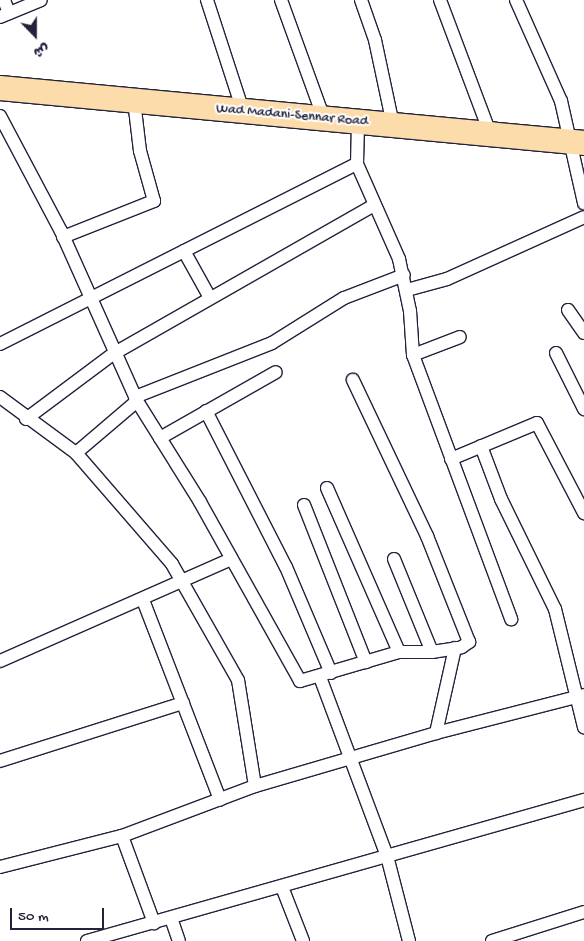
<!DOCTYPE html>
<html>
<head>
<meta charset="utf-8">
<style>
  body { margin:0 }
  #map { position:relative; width:584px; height:941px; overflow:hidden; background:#fff; font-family:"Gochi Hand","Playpen Sans Arabic",sans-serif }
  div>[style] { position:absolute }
  .roads { filter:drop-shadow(1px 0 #22223b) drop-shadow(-1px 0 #22223b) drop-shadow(0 1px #22223b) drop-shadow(0 -1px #22223b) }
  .street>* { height:12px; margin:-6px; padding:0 6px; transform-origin:6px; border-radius:6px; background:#fff }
  .highway>* { height:24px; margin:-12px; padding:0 12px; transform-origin:12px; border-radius:12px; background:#fddcac }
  span { translate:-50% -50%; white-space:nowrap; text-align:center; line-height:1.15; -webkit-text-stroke:4px #fff; paint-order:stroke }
  .street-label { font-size:14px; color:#22223b }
  .north { position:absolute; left:10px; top:10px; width:50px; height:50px; -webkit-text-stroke:4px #fff; paint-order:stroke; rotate:158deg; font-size:14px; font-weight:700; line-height:20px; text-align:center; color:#22223b }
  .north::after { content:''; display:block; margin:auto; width:18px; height:22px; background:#22223b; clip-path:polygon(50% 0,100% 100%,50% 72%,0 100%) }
  .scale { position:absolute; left:10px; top:908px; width:94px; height:22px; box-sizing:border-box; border:2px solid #22223b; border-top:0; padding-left:6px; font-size:15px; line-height:18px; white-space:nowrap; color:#22223b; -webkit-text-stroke:4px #fff; paint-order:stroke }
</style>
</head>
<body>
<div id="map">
  <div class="roads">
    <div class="street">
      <i style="left:4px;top:0;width:14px;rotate:69deg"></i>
      <i style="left:207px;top:0;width:117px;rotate:72deg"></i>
      <i style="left:281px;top:0;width:127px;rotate:70.1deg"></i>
      <i style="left:361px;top:0;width:42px;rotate:70.7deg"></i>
      <i style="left:375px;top:40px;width:87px;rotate:78deg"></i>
      <i style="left:440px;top:0;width:142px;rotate:69.4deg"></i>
      <i style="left:516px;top:0;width:111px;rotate:66deg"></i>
      <i style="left:561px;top:101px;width:105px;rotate:77.3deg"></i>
      <i style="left:0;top:17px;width:44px;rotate:-22.5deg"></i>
      <i style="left:0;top:116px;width:130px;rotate:62.1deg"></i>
      <i style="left:61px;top:231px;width:186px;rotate:65.9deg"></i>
      <i style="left:137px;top:401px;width:119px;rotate:58deg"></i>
      <i style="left:200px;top:502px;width:205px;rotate:60.8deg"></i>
      <i style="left:300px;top:681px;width:103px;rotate:-16.3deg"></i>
      <i style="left:399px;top:652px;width:33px"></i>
      <i style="left:432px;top:652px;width:30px;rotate:-9deg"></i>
      <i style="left:462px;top:647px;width:9px;rotate:-36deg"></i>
      <i style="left:469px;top:642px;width:114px;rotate:-111.6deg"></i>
      <i style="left:427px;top:536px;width:173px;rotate:-115.4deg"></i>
      <i style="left:357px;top:164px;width:104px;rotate:66.1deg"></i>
      <i style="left:399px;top:259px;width:53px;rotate:78.1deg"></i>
      <i style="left:410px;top:311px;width:44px;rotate:86.1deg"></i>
      <i style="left:413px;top:355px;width:282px;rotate:69.6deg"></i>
      <i style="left:63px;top:237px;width:98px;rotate:-21.6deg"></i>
      <i style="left:154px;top:201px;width:52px;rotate:-105.6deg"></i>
      <i style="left:140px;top:151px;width:50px;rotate:-96.8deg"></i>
      <i style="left:184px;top:251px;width:51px;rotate:60.9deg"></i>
      <i style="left:407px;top:290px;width:41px;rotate:-15.4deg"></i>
      <i style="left:447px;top:279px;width:150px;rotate:-24.3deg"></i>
      <i style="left:568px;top:310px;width:28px;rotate:55deg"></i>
      <i style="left:0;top:344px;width:400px;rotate:-26.8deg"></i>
      <i style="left:357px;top:164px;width:42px;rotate:-88.6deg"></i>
      <i style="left:556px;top:353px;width:63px;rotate:63.4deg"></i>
      <i style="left:413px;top:355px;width:50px;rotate:-21deg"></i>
      <i style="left:0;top:397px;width:94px;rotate:36.4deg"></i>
      <i style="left:76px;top:453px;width:147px;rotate:49.1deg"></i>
      <i style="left:172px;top:564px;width:133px;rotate:60.4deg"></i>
      <i style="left:238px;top:680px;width:107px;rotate:80.9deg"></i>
      <i style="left:135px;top:397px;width:147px;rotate:-21.5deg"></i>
      <i style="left:272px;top:343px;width:85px;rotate:-32deg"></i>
      <i style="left:344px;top:298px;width:64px;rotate:-21deg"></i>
      <i style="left:206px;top:411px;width:175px;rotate:62.9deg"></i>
      <i style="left:286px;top:567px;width:115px;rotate:67deg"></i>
      <i style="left:26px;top:419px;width:109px;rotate:-36.8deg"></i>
      <i style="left:113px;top:354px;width:298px;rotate:-29.7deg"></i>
      <i style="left:160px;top:438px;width:133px;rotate:-29.6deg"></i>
      <i style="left:481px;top:446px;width:57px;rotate:69.3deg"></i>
      <i style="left:501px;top:499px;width:123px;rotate:63.9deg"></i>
      <i style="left:555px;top:609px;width:122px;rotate:76.2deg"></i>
      <i style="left:76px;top:453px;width:80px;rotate:-40.4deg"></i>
      <i style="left:451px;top:459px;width:93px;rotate:-22.7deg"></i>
      <i style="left:537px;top:423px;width:102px;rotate:62.4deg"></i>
      <i style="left:327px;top:488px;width:179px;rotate:66.3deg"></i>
      <i style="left:304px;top:505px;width:169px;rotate:68.5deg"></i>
      <i style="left:394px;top:559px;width:100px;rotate:67.8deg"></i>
      <i style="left:143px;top:600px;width:214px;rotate:68.9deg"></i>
      <i style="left:0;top:661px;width:253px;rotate:-23.8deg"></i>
      <i style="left:320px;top:677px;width:191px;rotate:69.5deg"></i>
      <i style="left:387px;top:856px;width:88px;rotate:75.5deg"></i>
      <i style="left:436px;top:733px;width:87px;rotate:-77.4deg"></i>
      <i style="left:0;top:761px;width:192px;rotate:-17.6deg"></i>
      <i style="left:122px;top:836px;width:93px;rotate:69.8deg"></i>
      <i style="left:0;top:867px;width:126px;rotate:-14.3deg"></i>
      <i style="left:122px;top:836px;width:142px;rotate:-20.6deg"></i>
      <i style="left:255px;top:786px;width:189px;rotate:-16.3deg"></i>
      <i style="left:436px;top:733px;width:153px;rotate:-14.4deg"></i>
      <i style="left:282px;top:887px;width:58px;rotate:68.7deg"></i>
      <i style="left:171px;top:918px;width:24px;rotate:71deg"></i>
      <i style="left:87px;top:941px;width:517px;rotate:-15.84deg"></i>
      <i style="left:492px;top:941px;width:96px;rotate:-17.5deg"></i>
    </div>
    <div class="highway">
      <i style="left:0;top:88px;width:587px;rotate:5.38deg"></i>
    </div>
  </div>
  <div class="street-label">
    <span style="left:292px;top:116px;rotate:5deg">Wad Madani-Sennar Road</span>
  </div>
  <div class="north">ش</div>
  <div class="scale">50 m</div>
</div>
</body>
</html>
